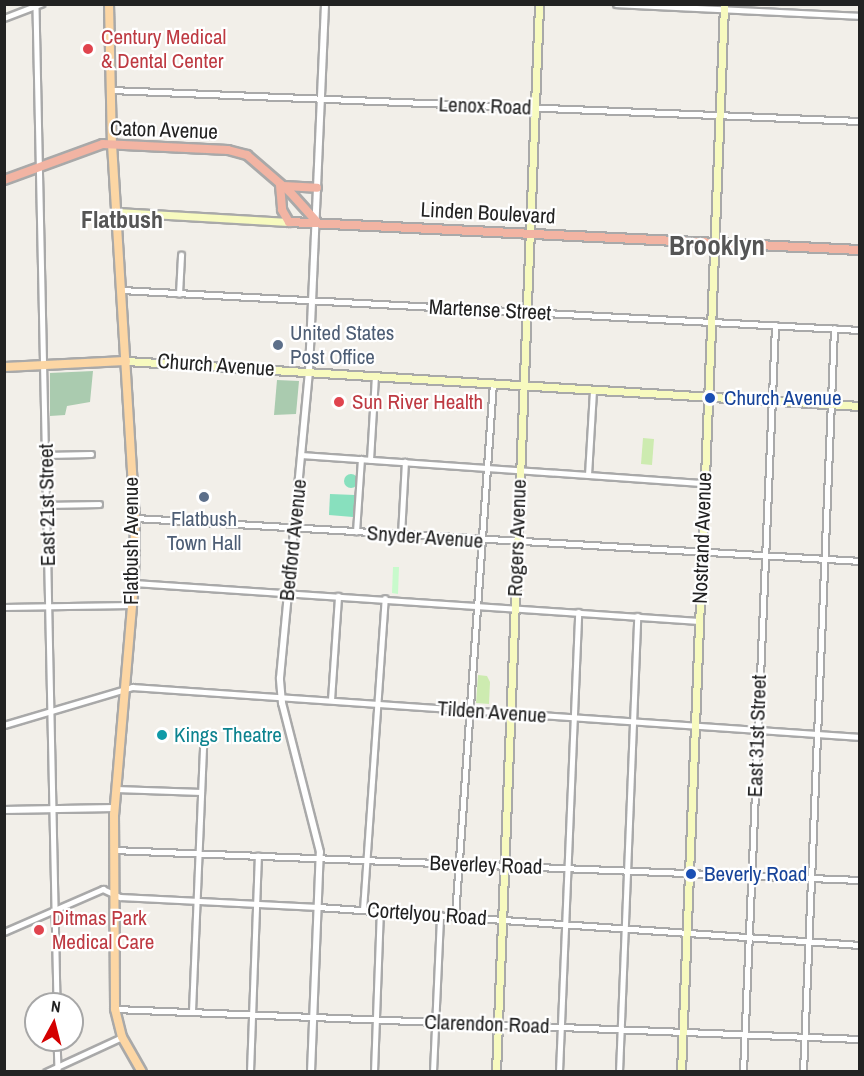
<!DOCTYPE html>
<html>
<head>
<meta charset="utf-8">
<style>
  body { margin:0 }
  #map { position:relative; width:864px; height:1076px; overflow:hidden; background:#f2efe9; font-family:"Archivo Narrow",sans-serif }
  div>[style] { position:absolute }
  .grass>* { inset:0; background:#cdebb0 }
  .cemetery>* { inset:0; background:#aacbaf }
  .park>* { inset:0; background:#c8facc }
  .pitch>* { inset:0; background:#88e0be }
  .round { border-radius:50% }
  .roads { filter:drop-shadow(2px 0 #a9a9a9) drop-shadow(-2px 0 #a9a9a9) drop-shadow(0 2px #a9a9a9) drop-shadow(0 -2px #a9a9a9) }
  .minor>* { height:4.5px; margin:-2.25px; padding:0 2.25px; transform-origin:2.25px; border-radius:2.25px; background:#fff }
  .tertiary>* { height:6px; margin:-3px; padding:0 3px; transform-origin:3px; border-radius:3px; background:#fff }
  .secondary>* { height:7px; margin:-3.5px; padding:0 3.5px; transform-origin:3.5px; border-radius:3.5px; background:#f7fabf }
  .primary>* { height:8px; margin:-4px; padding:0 4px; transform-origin:4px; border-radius:4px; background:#fcd6a4 }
  .trunk>* { height:8px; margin:-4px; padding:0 4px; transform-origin:4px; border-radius:4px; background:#f2b4a3 }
  .dots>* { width:16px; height:16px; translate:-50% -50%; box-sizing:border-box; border:3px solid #fff; border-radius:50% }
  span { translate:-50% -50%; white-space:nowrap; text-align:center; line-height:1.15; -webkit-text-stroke:4.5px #fff; paint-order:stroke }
  .health-label { font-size:21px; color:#be3a42 }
  .left { translate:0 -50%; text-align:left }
  .street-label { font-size:21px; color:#222 }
  .service-label { font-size:21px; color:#4e5e75 }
  .transit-label { font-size:21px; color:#164399 }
  .culture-label { font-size:21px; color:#0d838f }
  .quarter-label { font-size:24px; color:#555; font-weight:700 }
  .district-label { font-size:27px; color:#555; font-weight:700 }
  .frame { position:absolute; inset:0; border:6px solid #222; pointer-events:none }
  .north { position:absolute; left:24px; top:992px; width:60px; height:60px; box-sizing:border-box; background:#fff; border:2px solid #a7a7a7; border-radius:50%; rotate:7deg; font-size:16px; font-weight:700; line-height:24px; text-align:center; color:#222 }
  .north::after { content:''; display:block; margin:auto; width:21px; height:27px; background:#d40000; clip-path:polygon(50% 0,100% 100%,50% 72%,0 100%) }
</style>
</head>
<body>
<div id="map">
  <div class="grass">
    <i style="clip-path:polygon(643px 438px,654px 439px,652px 465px,641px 464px)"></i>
    <i style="clip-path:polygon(478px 675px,487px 676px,490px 682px,489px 704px,476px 703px)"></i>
  </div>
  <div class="cemetery">
    <i style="clip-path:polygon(93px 371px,90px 402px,67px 406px,65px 415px,50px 416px,50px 373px)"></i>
    <i style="clip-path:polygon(277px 380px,299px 381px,296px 414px,274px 415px)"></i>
  </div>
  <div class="park">
    <i style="clip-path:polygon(393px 567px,399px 567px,398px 594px,392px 593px)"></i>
  </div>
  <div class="pitch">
    <i class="round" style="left:344px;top:474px;width:14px;height:14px"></i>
    <i style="clip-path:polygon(330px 494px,355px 495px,353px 517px,329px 515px)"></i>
  </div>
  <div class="roads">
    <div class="minor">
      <i style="left:616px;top:4px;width:244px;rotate:2.8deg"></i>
      <i style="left:36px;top:7px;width:997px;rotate:88.79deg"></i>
      <i style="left:4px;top:18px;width:40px;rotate:-21deg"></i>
      <i style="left:111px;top:90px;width:750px;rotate:2.37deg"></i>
      <i style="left:121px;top:290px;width:740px;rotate:3.1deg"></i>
      <i style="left:179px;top:294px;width:39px;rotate:-87deg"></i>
      <i style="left:46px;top:455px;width:45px;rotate:-1.3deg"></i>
      <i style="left:301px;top:455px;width:404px;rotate:4deg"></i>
      <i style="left:370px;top:460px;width:84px;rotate:-86.6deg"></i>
      <i style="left:588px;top:475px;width:85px;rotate:-86.6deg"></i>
      <i style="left:46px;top:505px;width:53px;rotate:-1.1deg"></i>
      <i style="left:135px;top:518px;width:726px;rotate:3.39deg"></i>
      <i style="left:356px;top:532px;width:73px;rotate:-86.1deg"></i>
      <i style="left:401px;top:535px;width:73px;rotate:-86.9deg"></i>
      <i style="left:134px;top:583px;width:566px;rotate:3.85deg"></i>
      <i style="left:4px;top:607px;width:128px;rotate:-0.9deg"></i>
      <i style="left:331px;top:700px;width:104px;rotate:-86.1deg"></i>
      <i style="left:4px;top:725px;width:134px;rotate:-16.5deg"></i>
      <i style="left:132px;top:687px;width:730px;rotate:3.93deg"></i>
      <i style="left:116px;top:789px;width:85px;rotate:2deg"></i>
      <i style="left:113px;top:850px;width:748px;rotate:2.3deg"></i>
      <i style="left:363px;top:910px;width:312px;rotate:-86deg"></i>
      <i style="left:455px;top:916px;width:534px;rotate:-85.92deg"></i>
      <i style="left:4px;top:932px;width:108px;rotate:-23.5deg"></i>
      <i style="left:103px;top:889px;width:19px;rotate:25deg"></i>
      <i style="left:120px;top:897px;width:198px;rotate:2.9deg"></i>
      <i style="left:318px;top:907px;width:543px;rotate:4.01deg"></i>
      <i style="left:115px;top:1009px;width:746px;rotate:2.31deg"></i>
      <i style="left:192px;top:1011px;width:267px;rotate:-87.6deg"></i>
      <i style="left:57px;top:1040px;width:32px;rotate:88deg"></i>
      <i style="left:46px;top:1072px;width:84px;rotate:-24.7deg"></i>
      <i style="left:250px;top:1072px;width:216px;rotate:-87.9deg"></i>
      <i style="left:374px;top:1072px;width:160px;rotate:-87.9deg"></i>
      <i style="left:433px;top:1072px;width:157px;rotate:-87.4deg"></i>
      <i style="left:559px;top:1072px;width:460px;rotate:-87.6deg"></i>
      <i style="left:619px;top:1072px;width:456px;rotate:-87.7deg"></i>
      <i style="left:743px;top:1072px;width:747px;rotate:-87.54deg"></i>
      <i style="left:803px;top:1072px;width:744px;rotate:-87.61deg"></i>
    </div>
    <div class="tertiary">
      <i style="left:4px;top:810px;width:111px;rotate:-1deg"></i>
      <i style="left:311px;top:1072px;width:220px;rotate:-87.7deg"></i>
      <i style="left:320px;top:852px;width:154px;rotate:-104.3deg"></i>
      <i style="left:282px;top:703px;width:25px;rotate:-95deg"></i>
      <i style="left:280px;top:678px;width:308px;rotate:-84.6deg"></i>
      <i style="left:309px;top:371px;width:367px;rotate:-87.5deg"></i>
    </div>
    <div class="secondary">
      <i style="left:116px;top:212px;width:173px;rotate:3.3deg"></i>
      <i style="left:126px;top:361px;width:735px;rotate:3.51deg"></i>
      <i style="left:496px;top:1072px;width:1069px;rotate:-87.69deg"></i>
      <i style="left:681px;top:1072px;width:1069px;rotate:-87.69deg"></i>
    </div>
    <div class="primary">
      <i style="left:109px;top:4px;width:140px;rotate:88.8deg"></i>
      <i style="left:112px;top:144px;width:375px;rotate:86.5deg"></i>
      <i style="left:135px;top:518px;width:65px;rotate:90.9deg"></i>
      <i style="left:134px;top:583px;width:232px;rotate:94.9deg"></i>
      <i style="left:114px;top:814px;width:195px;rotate:89.7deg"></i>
      <i style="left:115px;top:1009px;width:29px;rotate:76deg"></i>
      <i style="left:122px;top:1037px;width:40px;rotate:60.3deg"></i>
      <i style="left:4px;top:367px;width:122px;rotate:-2.8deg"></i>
    </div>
    <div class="trunk">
      <i style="left:4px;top:180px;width:105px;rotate:-20deg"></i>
      <i style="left:103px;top:144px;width:125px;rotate:2.7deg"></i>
      <i style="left:228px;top:150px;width:20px;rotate:15deg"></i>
      <i style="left:247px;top:155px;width:57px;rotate:40.7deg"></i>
      <i style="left:290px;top:192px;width:39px;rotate:48deg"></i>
      <i style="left:280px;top:185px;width:25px;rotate:85deg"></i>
      <i style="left:282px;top:210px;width:14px;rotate:60deg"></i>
      <i style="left:289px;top:222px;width:572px;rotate:2.81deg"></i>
      <i style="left:283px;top:186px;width:34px;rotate:3deg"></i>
    </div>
  </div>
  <div class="dots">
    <i style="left:88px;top:49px;background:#e0444e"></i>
    <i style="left:278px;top:345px;background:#5c6f8a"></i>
    <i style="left:710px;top:398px;background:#1a4fb4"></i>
    <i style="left:339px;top:402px;background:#e0444e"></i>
    <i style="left:204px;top:497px;background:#5c6f8a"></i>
    <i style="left:162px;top:735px;background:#0f9aa8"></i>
    <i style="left:691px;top:874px;background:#1a4fb4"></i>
    <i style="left:39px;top:930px;background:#e0444e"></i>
  </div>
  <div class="health-label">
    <span class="left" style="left:101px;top:49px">Century Medical<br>&amp; Dental Center</span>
    <span class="left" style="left:352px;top:402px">Sun River Health</span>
    <span class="left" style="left:52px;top:930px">Ditmas Park<br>Medical Care</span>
  </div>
  <div class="street-label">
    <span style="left:485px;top:106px;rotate:2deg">Lenox Road</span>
    <span style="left:164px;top:130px;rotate:2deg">Caton Avenue</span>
    <span style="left:488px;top:213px;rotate:3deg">Linden Boulevard</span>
    <span style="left:490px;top:310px;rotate:3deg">Martense Street</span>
    <span style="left:216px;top:365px;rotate:4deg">Church Avenue</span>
    <span style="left:47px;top:505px;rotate:-91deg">East 21st Street</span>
    <span style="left:425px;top:537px;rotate:4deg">Snyder Avenue</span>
    <span style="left:517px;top:538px;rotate:-88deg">Rogers Avenue</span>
    <span style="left:702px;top:538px;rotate:-88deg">Nostrand Avenue</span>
    <span style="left:293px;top:540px;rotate:-84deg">Bedford Avenue</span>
    <span style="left:131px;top:541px;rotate:-90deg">Flatbush Avenue</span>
    <span style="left:492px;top:712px;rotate:4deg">Tilden Avenue</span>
    <span style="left:757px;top:736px;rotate:-88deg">East 31st Street</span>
    <span style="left:486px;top:865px;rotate:2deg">Beverley Road</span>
    <span style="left:427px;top:914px;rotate:4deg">Cortelyou Road</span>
    <span style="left:487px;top:1024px;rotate:2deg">Clarendon Road</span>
  </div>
  <div class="service-label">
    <span class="left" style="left:290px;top:345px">United States<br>Post Office</span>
    <span style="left:204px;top:531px">Flatbush<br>Town Hall</span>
  </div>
  <div class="transit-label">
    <span class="left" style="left:724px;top:398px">Church Avenue</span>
    <span class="left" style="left:704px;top:874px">Beverly Road</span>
  </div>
  <div class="culture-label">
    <span class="left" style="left:174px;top:735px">Kings Theatre</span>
  </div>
  <div class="quarter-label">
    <span style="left:122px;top:220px">Flatbush</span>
  </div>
  <div class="district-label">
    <span style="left:717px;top:246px">Brooklyn</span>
  </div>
  <div class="frame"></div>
  <div class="north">N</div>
</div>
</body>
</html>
